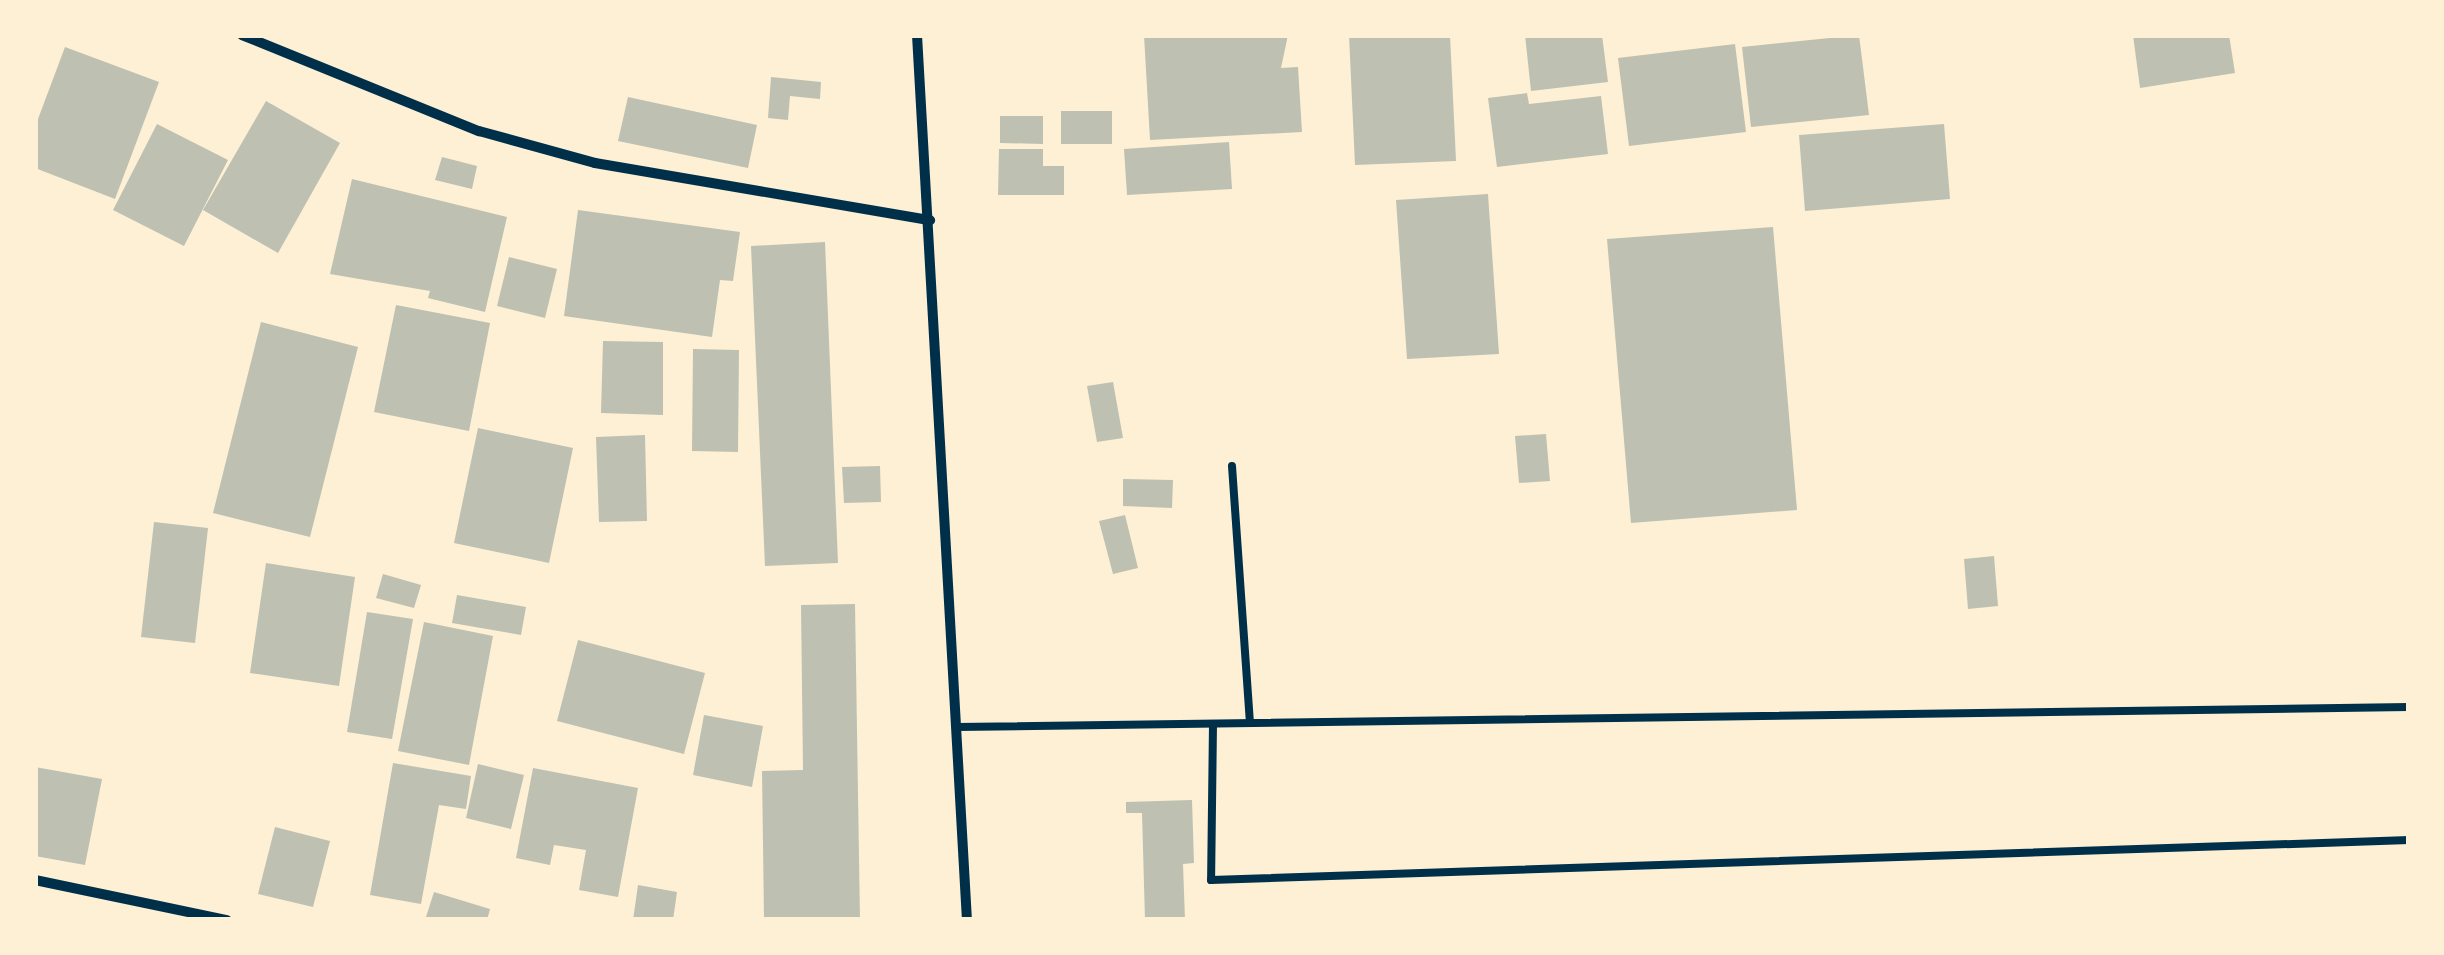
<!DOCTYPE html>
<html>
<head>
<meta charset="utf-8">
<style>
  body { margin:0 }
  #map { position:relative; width:2444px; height:955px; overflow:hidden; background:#fdf0d5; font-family:Mulish,sans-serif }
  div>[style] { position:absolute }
  .building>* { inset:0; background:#bec0b2 }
  .service>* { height:8px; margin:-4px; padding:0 4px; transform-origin:4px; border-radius:4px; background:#003049 }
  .minor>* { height:10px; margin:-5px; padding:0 5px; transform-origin:5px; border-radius:5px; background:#003049 }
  span { translate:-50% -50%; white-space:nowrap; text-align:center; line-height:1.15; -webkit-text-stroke:10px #fdf0d5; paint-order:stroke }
  .frame { position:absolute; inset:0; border:38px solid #fdf0d5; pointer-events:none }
</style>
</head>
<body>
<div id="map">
  <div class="building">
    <i style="clip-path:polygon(1144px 35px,1288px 35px,1281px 68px,1298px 67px,1302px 132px,1150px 140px)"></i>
    <i style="clip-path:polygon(1349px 35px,1450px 35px,1456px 161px,1355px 165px)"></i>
    <i style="clip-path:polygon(1525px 35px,1602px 35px,1608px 82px,1531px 91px)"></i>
    <i style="clip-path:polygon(1859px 35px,1869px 115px,1751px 127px,1742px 47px)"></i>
    <i style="clip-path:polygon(2133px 35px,2229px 35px,2235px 73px,2140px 88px)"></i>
    <i style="clip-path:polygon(1735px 44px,1746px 132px,1629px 146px,1618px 58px)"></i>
    <i style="clip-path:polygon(65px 47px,159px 82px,115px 199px,35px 168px,35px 127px)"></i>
    <i style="clip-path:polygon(771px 77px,821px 82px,820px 99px,790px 96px,788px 120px,768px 118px)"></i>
    <i style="clip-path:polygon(1527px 93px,1529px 104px,1601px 96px,1608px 154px,1497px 167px,1488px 98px)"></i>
    <i style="clip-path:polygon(628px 97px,757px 125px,748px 168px,618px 141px)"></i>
    <i style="clip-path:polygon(266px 101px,340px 143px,278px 253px,203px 210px)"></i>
    <i style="clip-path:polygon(1061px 111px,1112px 111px,1112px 144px,1061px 144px)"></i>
    <i style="clip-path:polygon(1000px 116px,1043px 116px,1043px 144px,1000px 143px)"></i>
    <i style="clip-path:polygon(157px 124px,228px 160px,184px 246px,113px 210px)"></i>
    <i style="clip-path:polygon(1944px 124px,1950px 199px,1805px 211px,1799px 135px)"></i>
    <i style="clip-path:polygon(1229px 142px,1232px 189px,1127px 195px,1124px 149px)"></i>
    <i style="clip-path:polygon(999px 149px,1043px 149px,1043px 166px,1064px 166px,1064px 195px,998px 195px)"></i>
    <i style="clip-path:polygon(442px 157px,477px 166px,472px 189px,435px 180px)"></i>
    <i style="clip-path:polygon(352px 179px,507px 217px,485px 312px,428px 298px,430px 291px,330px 274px)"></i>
    <i style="clip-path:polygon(1488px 194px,1499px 354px,1407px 359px,1396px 200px)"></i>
    <i style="clip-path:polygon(578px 210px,740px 232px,733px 281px,720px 280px,712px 337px,564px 316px)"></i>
    <i style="clip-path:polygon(1773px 227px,1797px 510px,1631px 523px,1607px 239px)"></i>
    <i style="clip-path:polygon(825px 242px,838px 563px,765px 566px,751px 246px)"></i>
    <i style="clip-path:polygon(509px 257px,557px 269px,545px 318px,497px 306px)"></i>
    <i style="clip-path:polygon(396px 305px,490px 323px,469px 431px,374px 412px)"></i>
    <i style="clip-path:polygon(261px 322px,358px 347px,310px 537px,213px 513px)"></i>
    <i style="clip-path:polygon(603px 341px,663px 342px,663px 415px,601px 413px)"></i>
    <i style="clip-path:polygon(693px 349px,739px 350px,738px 452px,692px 451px)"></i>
    <i style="clip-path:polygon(1113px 382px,1123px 438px,1097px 442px,1087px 386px)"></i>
    <i style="clip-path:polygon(478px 428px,573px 448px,549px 563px,454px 543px)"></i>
    <i style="clip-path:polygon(1546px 434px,1550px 481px,1519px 483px,1515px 436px)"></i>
    <i style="clip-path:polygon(645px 435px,647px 521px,599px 522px,596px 437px)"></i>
    <i style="clip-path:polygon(880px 466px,881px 502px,844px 503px,842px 467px)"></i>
    <i style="clip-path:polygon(1123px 479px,1173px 480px,1172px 508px,1123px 506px)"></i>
    <i style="clip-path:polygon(1125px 515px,1138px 568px,1113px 574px,1099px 521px)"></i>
    <i style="clip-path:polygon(154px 522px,208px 528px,195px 643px,141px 637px)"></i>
    <i style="clip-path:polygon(1994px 556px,1998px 606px,1968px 609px,1964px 559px)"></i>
    <i style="clip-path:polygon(266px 563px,355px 577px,339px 686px,250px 673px)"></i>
    <i style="clip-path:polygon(383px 574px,421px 585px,414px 608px,376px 598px)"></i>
    <i style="clip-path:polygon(457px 595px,526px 607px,521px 635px,452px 623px)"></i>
    <i style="clip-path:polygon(855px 604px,860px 920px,764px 920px,762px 771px,803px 770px,801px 605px)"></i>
    <i style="clip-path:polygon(367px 612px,413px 619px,392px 739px,347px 732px)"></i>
    <i style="clip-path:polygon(424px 622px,493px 636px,469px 765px,398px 751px)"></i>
    <i style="clip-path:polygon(578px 640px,705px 673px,684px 754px,557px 721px)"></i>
    <i style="clip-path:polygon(704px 715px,763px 726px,752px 787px,693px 775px)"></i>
    <i style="clip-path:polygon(393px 763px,471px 776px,466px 809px,439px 805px,421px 904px,370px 895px)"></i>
    <i style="clip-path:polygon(478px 764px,524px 775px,511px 829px,466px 818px)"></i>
    <i style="clip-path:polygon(35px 767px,102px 779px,85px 865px,35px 856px)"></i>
    <i style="clip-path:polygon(533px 768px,638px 788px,618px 897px,579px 890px,586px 850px,554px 845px,550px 865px,516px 858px)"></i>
    <i style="clip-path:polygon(1192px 800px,1194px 863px,1183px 864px,1185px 920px,1145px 920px,1142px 813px,1126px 813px,1126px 802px)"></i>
    <i style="clip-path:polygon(275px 827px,330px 841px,313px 907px,258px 894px)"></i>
    <i style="clip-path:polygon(638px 885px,677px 892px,673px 920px,633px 920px)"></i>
    <i style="clip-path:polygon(434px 892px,490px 909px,487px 920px,425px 920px)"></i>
  </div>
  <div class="service">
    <i style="left:1232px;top:466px;width:257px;rotate:86deg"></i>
    <i style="left:1213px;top:724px;width:156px;rotate:90.7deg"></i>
    <i style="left:1211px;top:880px;width:1199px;rotate:-1.91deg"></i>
    <i style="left:957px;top:727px;width:1452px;rotate:-0.79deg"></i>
  </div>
  <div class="minor">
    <i style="left:242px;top:35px;width:256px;rotate:22.1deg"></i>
    <i style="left:479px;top:131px;width:120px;rotate:15.4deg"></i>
    <i style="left:595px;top:163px;width:340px;rotate:9.7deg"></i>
    <i style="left:917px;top:35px;width:886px;rotate:86.77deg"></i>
    <i style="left:35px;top:880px;width:196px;rotate:11.8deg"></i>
  </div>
  <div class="frame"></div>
</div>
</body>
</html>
